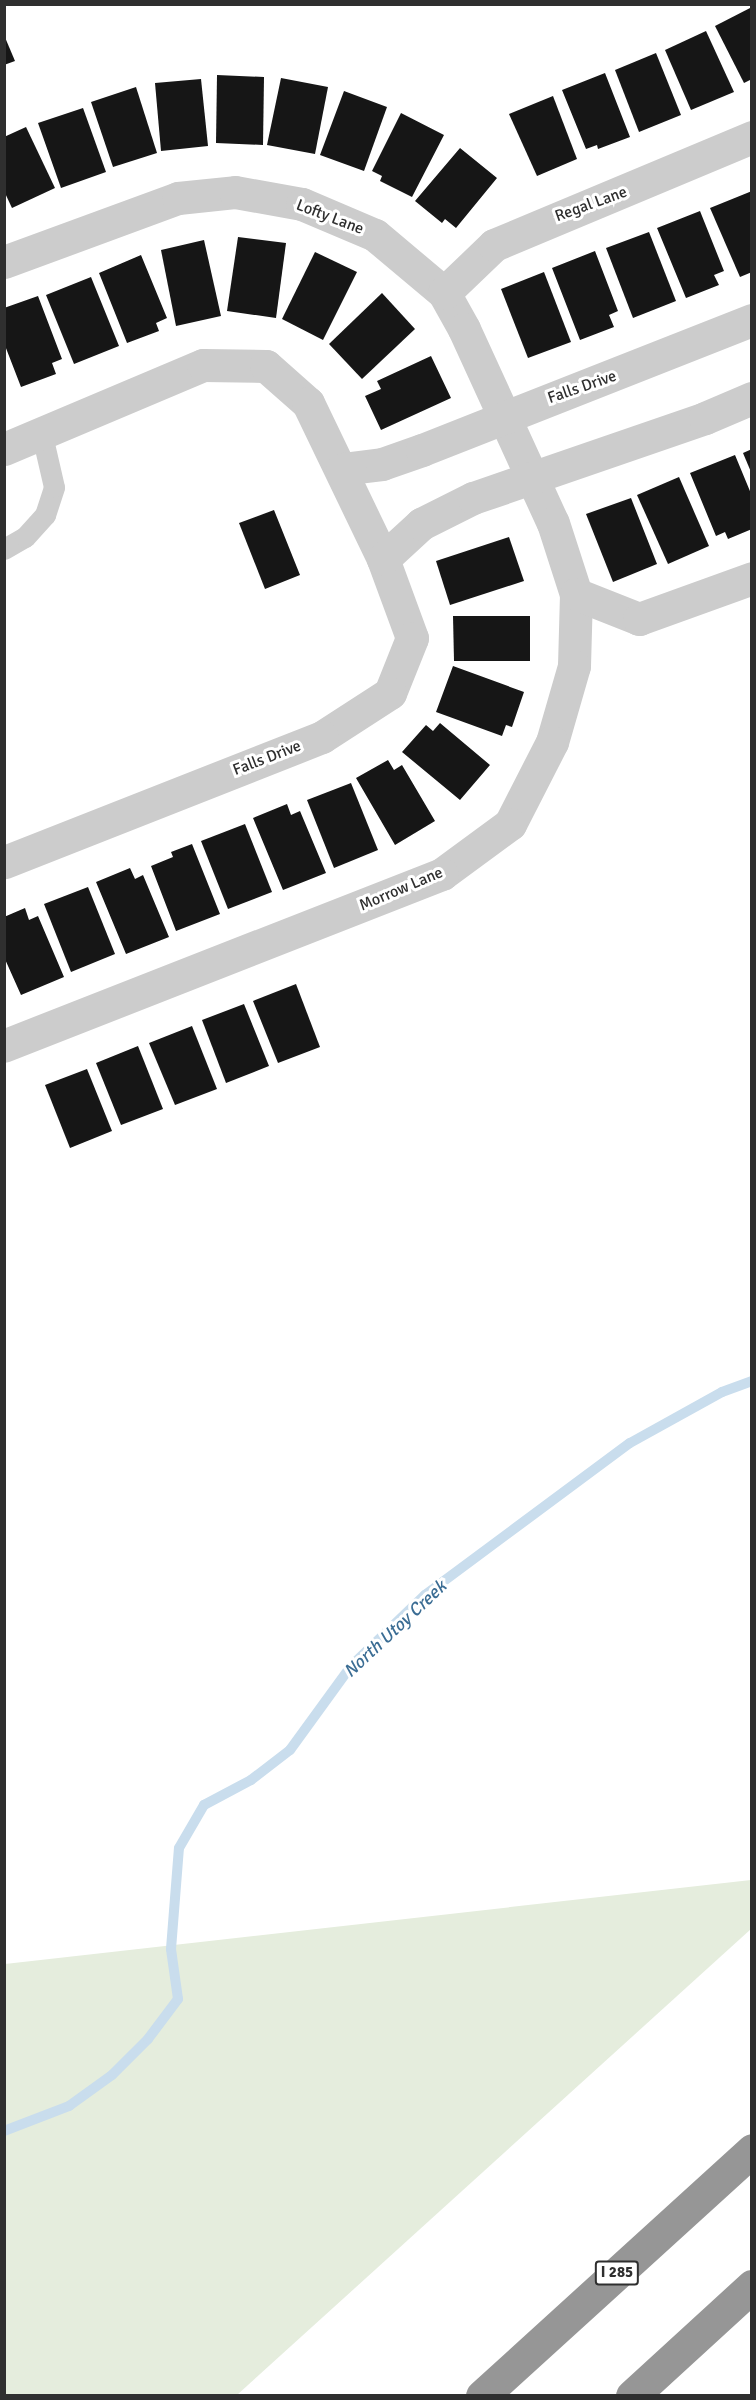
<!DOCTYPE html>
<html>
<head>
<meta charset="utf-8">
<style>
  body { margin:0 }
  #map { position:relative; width:756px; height:2400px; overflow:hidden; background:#fff; font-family:Signika,sans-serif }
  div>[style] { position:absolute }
  .green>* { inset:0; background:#e5eddd }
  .stream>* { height:10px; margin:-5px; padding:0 5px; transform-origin:5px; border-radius:5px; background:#c9dded }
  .building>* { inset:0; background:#161616 }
  .service>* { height:21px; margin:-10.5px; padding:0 10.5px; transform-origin:10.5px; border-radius:10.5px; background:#ccc }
  .minor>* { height:33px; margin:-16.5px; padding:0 16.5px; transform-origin:16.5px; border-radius:16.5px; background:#ccc }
  .motorway>* { height:33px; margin:-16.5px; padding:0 16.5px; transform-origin:16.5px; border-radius:16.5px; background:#969696 }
  span { translate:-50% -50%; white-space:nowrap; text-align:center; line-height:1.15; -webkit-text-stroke:6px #fff; paint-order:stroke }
  .shield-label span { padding:2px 4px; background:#fff; border:2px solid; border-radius:4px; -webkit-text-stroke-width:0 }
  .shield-label { font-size:15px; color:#2f2f2f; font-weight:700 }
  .street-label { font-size:16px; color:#2f2f2f }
  .water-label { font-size:18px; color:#3b6d94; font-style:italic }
  .frame { position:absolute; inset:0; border:6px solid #2f2f2f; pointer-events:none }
</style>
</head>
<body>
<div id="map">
  <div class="green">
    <i style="clip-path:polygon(751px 1880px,751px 1929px,237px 2395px,5px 2395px,5px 1964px)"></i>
  </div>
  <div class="stream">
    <i style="left:4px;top:2131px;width:70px;rotate:-21deg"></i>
    <i style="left:69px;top:2106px;width:53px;rotate:-35.8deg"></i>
    <i style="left:112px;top:2075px;width:51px;rotate:-45deg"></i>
    <i style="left:148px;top:2039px;width:50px;rotate:-53.1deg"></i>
    <i style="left:178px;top:1999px;width:50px;rotate:-98deg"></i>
    <i style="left:171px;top:1949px;width:101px;rotate:-85.5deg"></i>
    <i style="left:179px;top:1848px;width:50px;rotate:-59.8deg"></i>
    <i style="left:204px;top:1805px;width:53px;rotate:-28deg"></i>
    <i style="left:251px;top:1780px;width:49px;rotate:-37.6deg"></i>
    <i style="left:290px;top:1750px;width:104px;rotate:-54deg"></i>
    <i style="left:351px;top:1666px;width:103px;rotate:-43.8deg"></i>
    <i style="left:425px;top:1595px;width:255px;rotate:-36.6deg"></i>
    <i style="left:630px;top:1443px;width:105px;rotate:-29deg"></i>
    <i style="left:722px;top:1392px;width:32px;rotate:-20deg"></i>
  </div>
  <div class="building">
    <i style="clip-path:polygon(752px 7px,752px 79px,744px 83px,715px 26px)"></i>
    <i style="clip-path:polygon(706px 31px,734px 92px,691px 110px,665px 50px)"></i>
    <i style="clip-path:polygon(4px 35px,15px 61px,4px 65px)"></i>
    <i style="clip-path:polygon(656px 53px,681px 115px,639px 132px,615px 70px)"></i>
    <i style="clip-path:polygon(605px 73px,630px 137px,598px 149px,597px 145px,586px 149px,562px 90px)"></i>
    <i style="clip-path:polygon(217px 75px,264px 77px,263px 145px,216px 143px)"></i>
    <i style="clip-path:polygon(281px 78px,328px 87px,315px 154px,267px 145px)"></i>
    <i style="clip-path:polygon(201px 79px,208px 146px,161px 151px,155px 83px)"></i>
    <i style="clip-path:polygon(136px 87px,157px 153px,113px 167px,91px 102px)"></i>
    <i style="clip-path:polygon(344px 91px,387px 107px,364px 171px,320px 155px)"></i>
    <i style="clip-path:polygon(553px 96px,577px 159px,537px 176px,509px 114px)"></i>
    <i style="clip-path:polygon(83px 108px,106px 172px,61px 188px,38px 123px)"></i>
    <i style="clip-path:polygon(401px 113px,444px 135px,412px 197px,380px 181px,382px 176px,372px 171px)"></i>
    <i style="clip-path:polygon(26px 127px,55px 188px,12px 208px,4px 191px,4px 137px)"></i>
    <i style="clip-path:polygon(460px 148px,497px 178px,456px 228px,445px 219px,442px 223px,415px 201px)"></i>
    <i style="clip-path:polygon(752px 191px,752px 272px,740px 277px,710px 208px)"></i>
    <i style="clip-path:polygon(700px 211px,724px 271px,714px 275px,719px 285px,686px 298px,657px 228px)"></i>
    <i style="clip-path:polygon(649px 232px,676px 301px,633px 318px,606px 248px)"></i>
    <i style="clip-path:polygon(238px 237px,286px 243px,276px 318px,227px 311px)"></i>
    <i style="clip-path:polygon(204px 240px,221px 316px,176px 326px,161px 250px)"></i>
    <i style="clip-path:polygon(595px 251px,618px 311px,609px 315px,614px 327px,580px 340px,552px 268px)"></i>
    <i style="clip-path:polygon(315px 252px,357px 272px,323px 340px,282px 319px)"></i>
    <i style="clip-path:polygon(141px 255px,167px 318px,156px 323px,159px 331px,127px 343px,99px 273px)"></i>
    <i style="clip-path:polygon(544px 272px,571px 342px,528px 358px,501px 289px)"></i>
    <i style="clip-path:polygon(91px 277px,119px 346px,74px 364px,46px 295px)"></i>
    <i style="clip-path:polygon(382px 293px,415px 329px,362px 379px,329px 344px)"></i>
    <i style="clip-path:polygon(38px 296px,62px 359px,52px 363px,56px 374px,21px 387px,4px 343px,4px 308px)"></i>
    <i style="clip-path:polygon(431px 356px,451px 398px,381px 430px,365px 396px,381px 389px,377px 381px)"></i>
    <i style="clip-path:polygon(752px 449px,752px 472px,751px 472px,743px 453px)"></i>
    <i style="clip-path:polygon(735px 455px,752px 496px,752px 529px,728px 539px,725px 532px,716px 536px,690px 473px)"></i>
    <i style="clip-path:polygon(679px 477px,709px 546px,668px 564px,637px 495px)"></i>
    <i style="clip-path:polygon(631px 498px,657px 564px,613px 582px,586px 514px)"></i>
    <i style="clip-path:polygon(274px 510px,300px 575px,265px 589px,239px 523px)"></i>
    <i style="clip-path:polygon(509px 537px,524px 581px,450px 605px,436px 561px)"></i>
    <i style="clip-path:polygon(453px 616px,530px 616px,530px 661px,454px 661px)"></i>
    <i style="clip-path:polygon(453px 666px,524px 692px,512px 727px,506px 725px,502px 736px,436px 712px)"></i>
    <i style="clip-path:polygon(440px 723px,490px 765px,460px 800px,402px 752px,426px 725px,433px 731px)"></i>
    <i style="clip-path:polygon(388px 760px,394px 770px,402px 765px,435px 821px,395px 845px,356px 778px)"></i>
    <i style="clip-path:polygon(351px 783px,378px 850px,334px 868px,307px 800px)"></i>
    <i style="clip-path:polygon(287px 804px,291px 815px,300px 811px,326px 873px,283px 890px,253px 818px)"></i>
    <i style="clip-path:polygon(245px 824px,272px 892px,228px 909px,201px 841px)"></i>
    <i style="clip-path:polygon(192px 844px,220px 914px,176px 931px,151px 866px,173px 857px,171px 852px)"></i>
    <i style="clip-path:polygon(130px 868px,135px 879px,143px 875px,169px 937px,126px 954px,96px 882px)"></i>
    <i style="clip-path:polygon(88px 887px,115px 954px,71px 972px,44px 904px)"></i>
    <i style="clip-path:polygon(25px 908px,29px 920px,38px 916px,64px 977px,21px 995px,4px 957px,4px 917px)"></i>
    <i style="clip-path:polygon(296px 984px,320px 1047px,278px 1063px,253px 1001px)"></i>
    <i style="clip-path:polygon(244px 1004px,269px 1066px,226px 1083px,202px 1020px)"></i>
    <i style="clip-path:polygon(192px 1026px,217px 1089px,175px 1105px,149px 1043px)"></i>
    <i style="clip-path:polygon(138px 1046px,163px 1109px,121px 1125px,96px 1063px)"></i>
    <i style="clip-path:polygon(87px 1069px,112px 1131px,70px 1148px,45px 1085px)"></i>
  </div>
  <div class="service">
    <i style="left:4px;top:549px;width:24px;rotate:-30deg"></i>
    <i style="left:25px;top:537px;width:30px;rotate:-48deg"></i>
    <i style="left:45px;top:515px;width:29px;rotate:-72deg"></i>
    <i style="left:54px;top:487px;width:53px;rotate:-103deg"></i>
  </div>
  <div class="minor">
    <i style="left:4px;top:262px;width:185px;rotate:-20.2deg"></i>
    <i style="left:178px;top:198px;width:57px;rotate:-6deg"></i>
    <i style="left:235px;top:192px;width:68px;rotate:10.2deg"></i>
    <i style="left:302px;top:204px;width:79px;rotate:23deg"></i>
    <i style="left:375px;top:235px;width:90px;rotate:40deg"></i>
    <i style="left:444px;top:293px;width:41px;rotate:60.9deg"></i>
    <i style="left:464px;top:329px;width:213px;rotate:65.4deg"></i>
    <i style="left:553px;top:523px;width:75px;rotate:72.1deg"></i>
    <i style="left:576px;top:594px;width:72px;rotate:91.6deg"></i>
    <i style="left:574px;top:666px;width:79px;rotate:106.1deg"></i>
    <i style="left:552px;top:742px;width:92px;rotate:117.1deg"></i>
    <i style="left:510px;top:824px;width:84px;rotate:143.7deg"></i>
    <i style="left:442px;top:874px;width:471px;rotate:158.6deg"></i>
    <i style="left:444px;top:293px;width:69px;rotate:-43.8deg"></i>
    <i style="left:494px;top:245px;width:280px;rotate:-22.7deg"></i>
    <i style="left:4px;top:449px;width:216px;rotate:-22.9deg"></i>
    <i style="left:203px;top:365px;width:63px;rotate:0.9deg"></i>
    <i style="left:266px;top:366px;width:56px;rotate:41.4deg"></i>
    <i style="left:308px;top:403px;width:173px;rotate:64.3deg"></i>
    <i style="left:383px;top:559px;width:84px;rotate:69.8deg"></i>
    <i style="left:412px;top:638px;width:59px;rotate:111.8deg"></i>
    <i style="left:390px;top:693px;width:81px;rotate:147.1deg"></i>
    <i style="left:322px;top:737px;width:342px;rotate:158.5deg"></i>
    <i style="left:342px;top:469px;width:40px;rotate:-7.1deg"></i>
    <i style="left:382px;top:464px;width:42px;rotate:-19.3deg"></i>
    <i style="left:422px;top:450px;width:355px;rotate:-21.5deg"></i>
    <i style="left:383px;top:559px;width:52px;rotate:-42.6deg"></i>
    <i style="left:421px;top:524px;width:58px;rotate:-26.6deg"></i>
    <i style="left:473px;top:498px;width:245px;rotate:-19deg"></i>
    <i style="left:705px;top:418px;width:51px;rotate:-23.1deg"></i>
    <i style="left:576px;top:594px;width:68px;rotate:21.6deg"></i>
    <i style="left:639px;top:619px;width:120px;rotate:-19.9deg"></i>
  </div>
  <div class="motorway">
    <i style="left:482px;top:2396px;width:365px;rotate:-42.3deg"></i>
    <i style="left:632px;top:2396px;width:163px;rotate:-42.5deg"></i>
  </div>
  <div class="shield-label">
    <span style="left:617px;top:2273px">I 285</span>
  </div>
  <div class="street-label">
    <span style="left:591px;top:204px;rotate:-20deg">Regal Lane</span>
    <span style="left:330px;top:217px;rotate:21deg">Lofty Lane</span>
    <span style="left:582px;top:387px;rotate:-19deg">Falls Drive</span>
    <span style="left:267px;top:758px;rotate:-21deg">Falls Drive</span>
    <span style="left:401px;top:889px;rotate:-23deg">Morrow Lane</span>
  </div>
  <div class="water-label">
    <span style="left:395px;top:1629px;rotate:-43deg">North Utoy Creek</span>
  </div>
  <div class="frame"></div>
</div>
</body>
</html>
